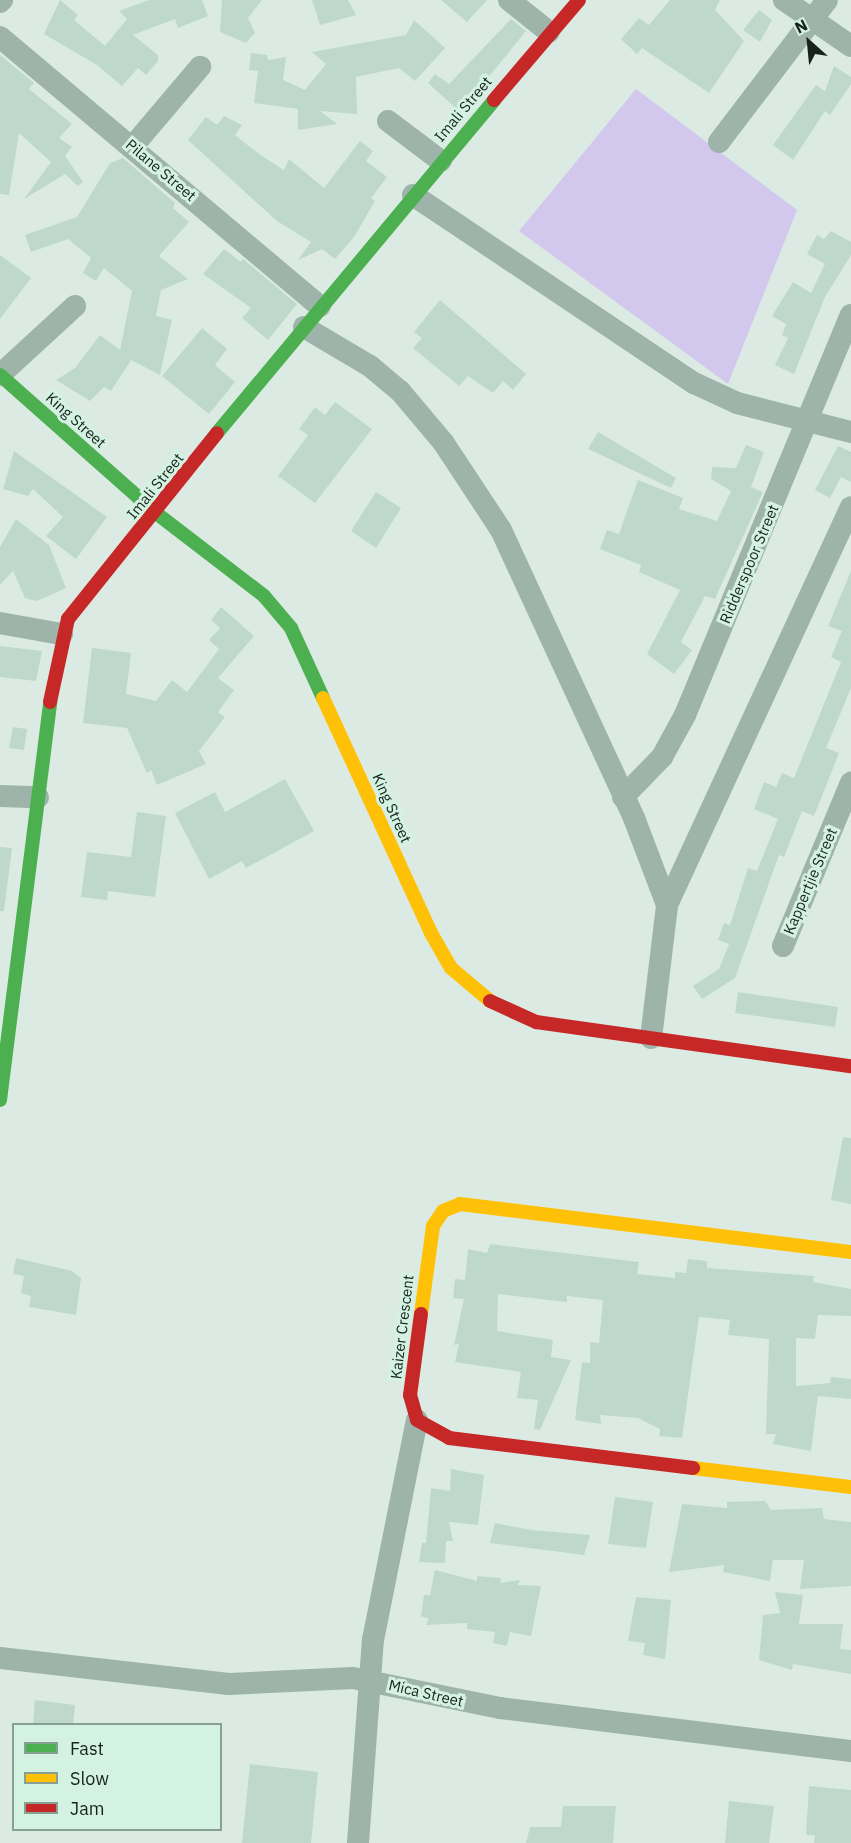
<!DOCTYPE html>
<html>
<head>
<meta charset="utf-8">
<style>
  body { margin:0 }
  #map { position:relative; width:851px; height:1843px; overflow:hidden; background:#dbebe3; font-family:"IBM Plex Sans",sans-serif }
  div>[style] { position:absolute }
  .green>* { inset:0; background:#d2c7ec }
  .building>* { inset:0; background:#bed9cc }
  .street>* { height:22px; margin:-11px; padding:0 11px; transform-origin:11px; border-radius:11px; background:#9eb3a9 }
  .fast>* { height:14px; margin:-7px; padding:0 7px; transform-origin:7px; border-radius:7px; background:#4caf50 }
  .slow>* { height:14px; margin:-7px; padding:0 7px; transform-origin:7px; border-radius:7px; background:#ffc107 }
  .jam>* { height:14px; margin:-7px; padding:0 7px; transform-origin:7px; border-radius:7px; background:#c62828 }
  span { translate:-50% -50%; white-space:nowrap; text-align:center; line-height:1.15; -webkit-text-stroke:6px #d4f2e2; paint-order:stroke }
  .street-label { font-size:15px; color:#17221c }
  .legend { position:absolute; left:12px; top:1723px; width:210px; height:108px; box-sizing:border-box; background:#d4f2e2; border:2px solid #889f93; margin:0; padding:8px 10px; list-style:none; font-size:18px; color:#17221c }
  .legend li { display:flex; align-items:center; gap:12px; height:30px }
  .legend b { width:30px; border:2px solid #889f93 }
  .north { position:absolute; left:779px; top:12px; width:60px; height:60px; -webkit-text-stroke:4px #d4f2e2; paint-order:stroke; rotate:333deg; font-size:16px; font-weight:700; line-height:24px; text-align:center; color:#17221c }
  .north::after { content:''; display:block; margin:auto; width:21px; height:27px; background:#17221c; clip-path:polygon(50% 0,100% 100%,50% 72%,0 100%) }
</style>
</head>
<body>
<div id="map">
  <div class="green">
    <i style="clip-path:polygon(636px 89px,797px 210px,728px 384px,519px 231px)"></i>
  </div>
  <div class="building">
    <i style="clip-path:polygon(60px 0,78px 15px,74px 20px,105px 46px,127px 19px,119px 11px,149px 0,202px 0,208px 16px,178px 28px,175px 19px,133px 35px,158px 55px,158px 61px,146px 75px,138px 68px,122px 86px,97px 65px,44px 34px)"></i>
    <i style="clip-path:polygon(222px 0,262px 0,248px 18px,255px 33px,246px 43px,220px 32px)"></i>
    <i style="clip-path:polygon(312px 0,348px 0,356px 15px,320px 25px)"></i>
    <i style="clip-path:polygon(441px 0,487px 0,467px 22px)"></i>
    <i style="clip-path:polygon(670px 0,720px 0,715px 10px,744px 41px,709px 93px,642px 48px,637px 54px,621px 39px,639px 18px,649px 25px)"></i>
    <i style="clip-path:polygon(759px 10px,772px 20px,760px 42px,743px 30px)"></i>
    <i style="clip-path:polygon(511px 19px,526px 31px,460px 112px,428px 83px,435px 74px,449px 84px)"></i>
    <i style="clip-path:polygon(414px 20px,445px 48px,415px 81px,399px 68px,356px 77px,357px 114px,320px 111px,337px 124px,298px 130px,298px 109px,254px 103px,258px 71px,249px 70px,251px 53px,267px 55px,268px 60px,286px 57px,283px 80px,305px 90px,326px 64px,312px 52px,406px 35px)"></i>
    <i style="clip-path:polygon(0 55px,34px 83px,29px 89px,72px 124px,59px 138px,72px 147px,65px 156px,83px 182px,78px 186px,65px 174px,24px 199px,51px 162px,19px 133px,9px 195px,0 194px)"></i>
    <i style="clip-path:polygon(834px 66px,851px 77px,851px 84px,830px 115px,825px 111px,793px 160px,773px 145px,816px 85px,825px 91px)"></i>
    <i style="clip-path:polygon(224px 116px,242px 125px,235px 135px,259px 154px,284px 170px,289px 159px,324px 188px,360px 141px,373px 151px,366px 161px,387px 177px,371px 198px,375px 201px,354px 237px,335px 259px,322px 249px,298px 260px,311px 242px,277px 221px,188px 140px,206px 117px,217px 125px)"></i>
    <i style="clip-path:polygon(123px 158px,175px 203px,173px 208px,189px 222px,159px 256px,188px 279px,161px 290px,156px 316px,172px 320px,160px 375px,131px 360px,111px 391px,104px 387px,90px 401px,56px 380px,75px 368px,100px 335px,120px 350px,132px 291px,104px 268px,96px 281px,83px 273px,91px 258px,68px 239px,31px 252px,25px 235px,77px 217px,110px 163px)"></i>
    <i style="clip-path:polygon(831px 231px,851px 242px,851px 255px,825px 297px,794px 374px,775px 365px,788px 338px,782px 335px,786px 324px,772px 316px,793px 282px,811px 293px,825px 264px,807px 254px,817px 235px,824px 239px)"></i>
    <i style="clip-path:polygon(224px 249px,241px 262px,243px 259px,297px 304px,268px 340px,242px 318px,251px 308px,203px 274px)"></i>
    <i style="clip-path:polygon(0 255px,31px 278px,0 319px)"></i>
    <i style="clip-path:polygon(440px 300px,526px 374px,513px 390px,503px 381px,493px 393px,468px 376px,459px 386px,413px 348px,422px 338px,414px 332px)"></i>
    <i style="clip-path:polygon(202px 328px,227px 349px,215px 365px,235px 382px,209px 414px,162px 376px)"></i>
    <i style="clip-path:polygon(335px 402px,372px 429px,315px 503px,278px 476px,308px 435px,299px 429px,315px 407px,325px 415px)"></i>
    <i style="clip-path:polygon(598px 432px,676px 478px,671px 488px,588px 449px)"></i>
    <i style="clip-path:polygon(746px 445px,764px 452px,751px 487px,763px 492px,715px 599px,705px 596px,681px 642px,692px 650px,674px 674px,647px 654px,680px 590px,639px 572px,641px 565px,600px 549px,607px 530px,619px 534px,638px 480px,683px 498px,679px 509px,717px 521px,731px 491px,711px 479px,712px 467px,736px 468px)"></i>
    <i style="clip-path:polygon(838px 446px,851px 452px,851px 482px,841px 477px,830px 498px,815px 490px)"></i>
    <i style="clip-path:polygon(14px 451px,107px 517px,76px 559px,46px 536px,63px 517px,33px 489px,28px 496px,3px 489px)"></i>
    <i style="clip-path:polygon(376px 492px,401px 508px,376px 548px,351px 531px)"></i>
    <i style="clip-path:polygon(16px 519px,49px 545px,66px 588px,37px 601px,25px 598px,13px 571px,0 585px,0 547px)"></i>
    <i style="clip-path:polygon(851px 571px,851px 688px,826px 748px,839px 753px,814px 816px,802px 811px,784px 857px,779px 855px,735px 978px,702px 999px,693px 986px,719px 969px,729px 944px,718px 940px,724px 923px,730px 925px,748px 868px,757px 871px,778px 819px,754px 809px,764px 782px,776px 787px,782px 773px,794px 778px,841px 662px,831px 657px,842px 631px,828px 626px)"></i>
    <i style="clip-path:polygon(221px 607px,254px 636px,218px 678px,234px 690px,218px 712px,225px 717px,199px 751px,206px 764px,157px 785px,151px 770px,147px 773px,127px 728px,83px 723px,92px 648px,131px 653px,126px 694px,156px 701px,172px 680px,187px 692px,219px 649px,209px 640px,220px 628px,211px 620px)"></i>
    <i style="clip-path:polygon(0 646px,42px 651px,36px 681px,0 677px)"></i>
    <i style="clip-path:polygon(13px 727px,27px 729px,24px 750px,9px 748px)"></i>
    <i style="clip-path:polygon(285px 779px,314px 831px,246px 868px,242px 861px,209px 879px,175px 813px,215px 792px,225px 812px)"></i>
    <i style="clip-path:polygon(137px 812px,166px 816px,155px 897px,108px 891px,107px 900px,81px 897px,87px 852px,131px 857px)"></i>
    <i style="clip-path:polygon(0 847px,12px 848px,4px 911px,0 911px)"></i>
    <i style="clip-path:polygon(738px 992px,838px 1007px,835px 1027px,735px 1013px)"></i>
    <i style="clip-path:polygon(843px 1137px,851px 1138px,851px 1204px,831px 1200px)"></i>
    <i style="clip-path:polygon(490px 1244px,639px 1262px,637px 1274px,675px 1278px,675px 1272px,686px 1273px,688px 1259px,707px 1261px,707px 1268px,814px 1276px,813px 1282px,851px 1289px,851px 1316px,818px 1315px,815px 1339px,796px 1338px,796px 1386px,830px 1383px,831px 1377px,851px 1379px,851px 1399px,818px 1396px,811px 1451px,773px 1444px,776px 1434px,766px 1434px,769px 1339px,728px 1335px,730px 1320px,699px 1317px,682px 1438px,659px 1436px,660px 1429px,638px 1418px,600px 1415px,601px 1424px,575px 1420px,582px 1362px,590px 1363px,590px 1342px,599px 1343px,603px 1300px,567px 1296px,567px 1302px,498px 1294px,497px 1331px,553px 1340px,551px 1357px,571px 1360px,540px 1430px,534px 1429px,538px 1400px,517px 1398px,521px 1372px,455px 1362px,459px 1344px,454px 1345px,464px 1299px,453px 1298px,455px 1279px,465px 1280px,468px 1249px,487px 1253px)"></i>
    <i style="clip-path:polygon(16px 1258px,72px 1271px,81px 1278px,76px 1315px,29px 1307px,31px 1296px,21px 1293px,24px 1276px,13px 1274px)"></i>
    <i style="clip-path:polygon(451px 1469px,484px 1475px,478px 1525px,449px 1522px,453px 1541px,446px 1541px,445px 1563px,419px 1562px,422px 1543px,426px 1543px,431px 1488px,450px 1491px)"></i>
    <i style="clip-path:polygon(615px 1497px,653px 1502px,646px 1548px,608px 1544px)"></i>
    <i style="clip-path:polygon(765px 1501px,771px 1510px,822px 1508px,824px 1519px,851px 1522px,851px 1586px,800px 1589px,804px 1560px,773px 1560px,770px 1581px,723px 1572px,724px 1565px,669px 1572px,682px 1504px,727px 1508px,727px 1502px)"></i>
    <i style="clip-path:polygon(495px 1523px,531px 1530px,590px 1535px,584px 1555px,490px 1543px)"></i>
    <i style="clip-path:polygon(435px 1570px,477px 1581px,477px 1576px,501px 1578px,500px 1583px,520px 1580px,518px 1585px,541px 1586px,531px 1636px,510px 1632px,507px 1646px,493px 1643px,495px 1632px,467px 1629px,467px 1623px,426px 1625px,429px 1619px,421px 1616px,424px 1595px,430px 1595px)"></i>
    <i style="clip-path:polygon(775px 1592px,803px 1595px,799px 1624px,843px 1624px,840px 1649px,851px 1650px,851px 1674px,793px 1664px,792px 1670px,759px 1660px,763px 1615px,780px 1613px)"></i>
    <i style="clip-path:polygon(636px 1597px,671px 1600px,665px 1659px,643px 1655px,645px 1643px,628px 1641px)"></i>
    <i style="clip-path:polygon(35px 1700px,75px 1705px,73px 1725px,33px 1725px)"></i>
    <i style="clip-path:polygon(250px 1764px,318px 1772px,311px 1843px,242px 1843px)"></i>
    <i style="clip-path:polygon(809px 1786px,851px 1790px,851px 1843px,814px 1843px,815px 1835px,806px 1835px)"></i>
    <i style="clip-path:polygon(729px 1801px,774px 1806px,769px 1843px,725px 1843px)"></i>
    <i style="clip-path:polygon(563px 1806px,616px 1806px,613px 1843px,526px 1843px,530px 1827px,561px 1827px)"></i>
  </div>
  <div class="street">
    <i style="left:509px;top:0;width:51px;rotate:38.7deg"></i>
    <i style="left:784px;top:0;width:81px;rotate:34.5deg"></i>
    <i style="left:0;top:2px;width:3px;rotate:-45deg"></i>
    <i style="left:0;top:37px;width:418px;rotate:40.1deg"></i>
    <i style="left:388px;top:121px;width:66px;rotate:37deg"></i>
    <i style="left:719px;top:142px;width:178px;rotate:-52.7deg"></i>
    <i style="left:133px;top:146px;width:104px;rotate:-49.7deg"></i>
    <i style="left:413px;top:195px;width:338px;rotate:33.8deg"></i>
    <i style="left:694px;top:383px;width:47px;rotate:24.9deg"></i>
    <i style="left:737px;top:403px;width:118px;rotate:14.3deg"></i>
    <i style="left:304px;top:327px;width:77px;rotate:30.6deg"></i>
    <i style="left:370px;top:366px;width:39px;rotate:40deg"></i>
    <i style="left:400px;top:391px;width:67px;rotate:49.9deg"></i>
    <i style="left:443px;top:442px;width:105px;rotate:56.6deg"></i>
    <i style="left:501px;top:530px;width:317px;rotate:65.2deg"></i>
    <i style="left:634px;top:818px;width:93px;rotate:69.2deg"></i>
    <i style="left:0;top:375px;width:102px;rotate:-42.6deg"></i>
    <i style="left:0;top:623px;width:63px;rotate:10.1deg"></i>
    <i style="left:0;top:796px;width:38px;rotate:2deg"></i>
    <i style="left:623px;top:797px;width:56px;rotate:-45.7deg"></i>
    <i style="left:662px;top:757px;width:48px;rotate:-61.3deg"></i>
    <i style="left:685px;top:715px;width:433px;rotate:-67.5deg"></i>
    <i style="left:783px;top:946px;width:177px;rotate:-67.4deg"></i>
    <i style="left:651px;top:1038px;width:134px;rotate:-83.1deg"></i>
    <i style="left:667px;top:905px;width:438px;rotate:-65.2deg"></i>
    <i style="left:0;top:1658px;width:230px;rotate:6.5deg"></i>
    <i style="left:229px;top:1684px;width:124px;rotate:-2.8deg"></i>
    <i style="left:353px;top:1678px;width:150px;rotate:11.5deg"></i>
    <i style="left:500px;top:1708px;width:354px;rotate:7deg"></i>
    <i style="left:358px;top:1843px;width:204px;rotate:-85.8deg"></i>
    <i style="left:373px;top:1640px;width:224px;rotate:-78.7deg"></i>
  </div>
  <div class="fast">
    <i style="left:0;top:375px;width:208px;rotate:41.5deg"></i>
    <i style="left:156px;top:513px;width:136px;rotate:37.5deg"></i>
    <i style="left:264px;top:596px;width:42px;rotate:49.8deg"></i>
    <i style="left:291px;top:628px;width:77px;rotate:65.4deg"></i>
    <i style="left:217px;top:433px;width:433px;rotate:-50.2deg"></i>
    <i style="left:0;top:1100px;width:401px;rotate:-82.8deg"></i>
  </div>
  <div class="slow">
    <i style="left:323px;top:698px;width:259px;rotate:65.3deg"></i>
    <i style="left:431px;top:933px;width:40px;rotate:60.3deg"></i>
    <i style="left:451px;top:968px;width:51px;rotate:40.2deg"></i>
    <i style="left:421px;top:1314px;width:89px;rotate:-82.2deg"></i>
    <i style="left:433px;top:1226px;width:18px;rotate:-56deg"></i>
    <i style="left:443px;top:1211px;width:18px;rotate:-22deg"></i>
    <i style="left:460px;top:1204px;width:394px;rotate:7deg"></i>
    <i style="left:693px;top:1468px;width:159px;rotate:6.9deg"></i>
  </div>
  <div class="jam">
    <i style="left:494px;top:100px;width:131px;rotate:-49.6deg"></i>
    <i style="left:50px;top:702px;width:85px;rotate:-77.8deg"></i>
    <i style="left:68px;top:619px;width:238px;rotate:-51.3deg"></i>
    <i style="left:490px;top:1001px;width:51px;rotate:24.5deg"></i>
    <i style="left:536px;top:1022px;width:318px;rotate:8deg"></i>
    <i style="left:421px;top:1314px;width:82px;rotate:97.7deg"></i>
    <i style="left:410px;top:1395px;width:26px;rotate:74deg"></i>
    <i style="left:417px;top:1420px;width:37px;rotate:29deg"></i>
    <i style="left:449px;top:1438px;width:246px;rotate:7deg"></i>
  </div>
  <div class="street-label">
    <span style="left:463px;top:109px;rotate:-50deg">Imali Street</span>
    <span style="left:161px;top:170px;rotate:40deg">Pilane Street</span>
    <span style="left:76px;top:420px;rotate:42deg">King Street</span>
    <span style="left:155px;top:486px;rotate:-51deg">Imali Street</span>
    <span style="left:749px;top:564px;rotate:-67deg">Ridderspoor Street</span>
    <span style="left:392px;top:808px;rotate:66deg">King Street</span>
    <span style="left:810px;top:881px;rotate:-67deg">Kappertjie Street</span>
    <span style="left:402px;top:1327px;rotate:-83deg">Kaizer Crescent</span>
    <span style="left:426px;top:1693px;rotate:13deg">Mica Street</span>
  </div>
  <ul class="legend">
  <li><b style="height:8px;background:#4caf50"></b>Fast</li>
  <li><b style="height:8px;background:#ffc107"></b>Slow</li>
  <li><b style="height:8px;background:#c62828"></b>Jam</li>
  </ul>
  <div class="north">N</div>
</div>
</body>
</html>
